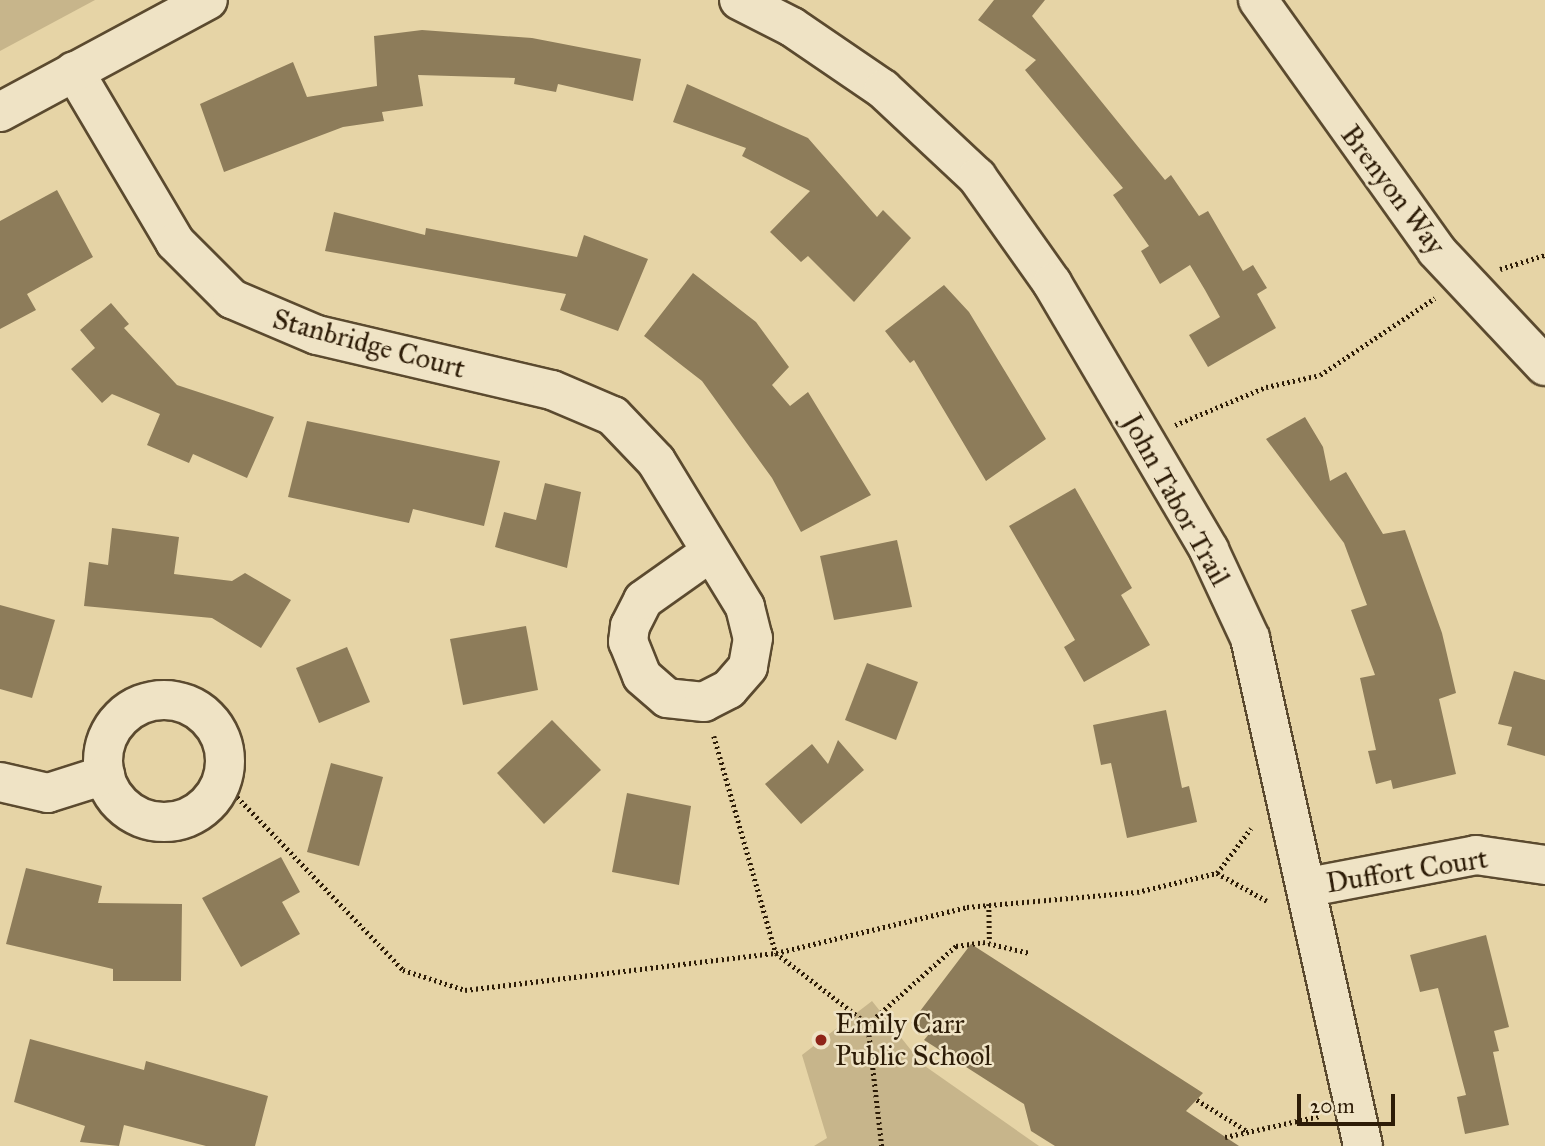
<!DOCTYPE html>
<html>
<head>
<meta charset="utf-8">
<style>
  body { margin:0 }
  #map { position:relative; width:1545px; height:1146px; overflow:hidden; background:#e6d4a6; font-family:"IM FELL Great Primer",serif }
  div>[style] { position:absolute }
  .green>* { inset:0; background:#c7b58b }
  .building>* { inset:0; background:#8d7c5a }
  .path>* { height:4.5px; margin-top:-2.25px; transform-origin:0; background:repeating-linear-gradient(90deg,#2d1c07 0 2px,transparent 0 5.5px) }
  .roads { filter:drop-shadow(2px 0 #5b4a2f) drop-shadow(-2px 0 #5b4a2f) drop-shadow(0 2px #5b4a2f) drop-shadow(0 -2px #5b4a2f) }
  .street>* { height:38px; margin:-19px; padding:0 19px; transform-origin:19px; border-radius:19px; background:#efe3c5 }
  .street>.ring { margin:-19px; padding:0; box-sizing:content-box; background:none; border:38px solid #efe3c5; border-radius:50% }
  .secondary>* { height:38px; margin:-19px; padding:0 19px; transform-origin:19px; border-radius:19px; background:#efe3c5 }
  .dots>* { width:19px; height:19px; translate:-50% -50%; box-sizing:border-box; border:4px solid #efe3c5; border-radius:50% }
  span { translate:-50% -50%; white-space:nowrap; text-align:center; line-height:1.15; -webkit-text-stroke:5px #efe3c5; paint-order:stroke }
  .street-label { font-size:28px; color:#2d1c07 }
  .poi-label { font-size:28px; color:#2d1c07 }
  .left { translate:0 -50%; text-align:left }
  .scale { position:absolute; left:1297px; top:1094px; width:98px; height:32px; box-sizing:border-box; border:4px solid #2d1c07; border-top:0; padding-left:9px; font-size:21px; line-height:24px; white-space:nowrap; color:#2d1c07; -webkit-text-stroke:5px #efe3c5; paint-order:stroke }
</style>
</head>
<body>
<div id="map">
  <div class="green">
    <i style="clip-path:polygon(0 0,95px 0,0 51px)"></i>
    <i style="clip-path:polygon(872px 1001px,922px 1064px,1039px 1146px,814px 1146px,827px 1138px,802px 1055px)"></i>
  </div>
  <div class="building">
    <i style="clip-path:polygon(994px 0,1045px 0,1032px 16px,1165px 180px,1171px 175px,1199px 216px,1208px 211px,1243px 271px,1253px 265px,1267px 288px,1257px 294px,1276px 328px,1208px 367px,1189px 335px,1220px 317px,1205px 290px,1190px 265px,1160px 284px,1141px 251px,1149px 246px,1113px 195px,1123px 188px,1025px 70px,1036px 60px,978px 20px)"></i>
    <i style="clip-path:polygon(422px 30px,532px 38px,641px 59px,633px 101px,558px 84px,556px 92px,514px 84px,515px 78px,418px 75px,423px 106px,382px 112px,384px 121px,343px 127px,224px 172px,200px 104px,293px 62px,307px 97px,377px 86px,374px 36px)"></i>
    <i style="clip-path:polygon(687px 84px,808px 138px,877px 217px,883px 210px,911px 238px,854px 302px,808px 256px,801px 262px,770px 232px,810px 191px,742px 156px,746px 148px,673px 122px)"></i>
    <i style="clip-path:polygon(57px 190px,93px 257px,27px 294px,36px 310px,0 329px,0 221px)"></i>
    <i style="clip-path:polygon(334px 212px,425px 235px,426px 228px,577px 257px,584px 235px,648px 259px,618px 331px,560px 310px,566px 294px,325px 251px)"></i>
    <i style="clip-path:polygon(693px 273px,756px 322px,789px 367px,772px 385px,790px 406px,808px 392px,871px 495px,801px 532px,772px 478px,702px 381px,644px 336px)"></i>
    <i style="clip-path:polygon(944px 285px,969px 312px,1046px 439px,986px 481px,914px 360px,910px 363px,885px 331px)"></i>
    <i style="clip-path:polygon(111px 303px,129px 324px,124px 328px,177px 385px,274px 417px,247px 478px,193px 454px,189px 463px,147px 445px,160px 414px,112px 394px,102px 403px,71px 369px,95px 348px,80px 330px)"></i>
    <i style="clip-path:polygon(1305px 417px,1323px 447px,1330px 481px,1346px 472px,1383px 534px,1405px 530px,1442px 633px,1456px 693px,1439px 699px,1456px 774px,1393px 789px,1391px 780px,1376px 784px,1368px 751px,1376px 750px,1360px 678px,1375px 675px,1351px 610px,1367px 605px,1344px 543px,1266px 439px)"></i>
    <i style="clip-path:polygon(307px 421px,500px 461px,484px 526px,413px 509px,409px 523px,288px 497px)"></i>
    <i style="clip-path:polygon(545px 483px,581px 492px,567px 568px,495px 547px,504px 512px,536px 520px)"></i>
    <i style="clip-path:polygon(1075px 488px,1132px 588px,1121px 595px,1150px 645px,1084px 682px,1064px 647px,1075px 640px,1009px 526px)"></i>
    <i style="clip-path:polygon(112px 528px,179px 537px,174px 574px,232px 581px,245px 573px,291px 600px,261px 648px,212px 618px,84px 606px,89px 562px,108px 565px)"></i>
    <i style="clip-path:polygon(897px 540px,912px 607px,834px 620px,820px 556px)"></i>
    <i style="clip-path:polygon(0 605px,55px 620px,32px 698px,0 689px)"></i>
    <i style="clip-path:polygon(526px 626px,538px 690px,463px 705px,450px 639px)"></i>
    <i style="clip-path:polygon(347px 647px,370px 702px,319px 723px,296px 668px)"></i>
    <i style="clip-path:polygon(867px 663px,918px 682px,896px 740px,845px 720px)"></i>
    <i style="clip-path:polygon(1514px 671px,1545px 680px,1545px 756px,1507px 745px,1512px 727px,1498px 724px)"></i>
    <i style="clip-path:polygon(1166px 710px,1182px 788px,1189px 786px,1197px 822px,1127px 838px,1111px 763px,1101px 765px,1093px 725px)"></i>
    <i style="clip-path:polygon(552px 720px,601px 770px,544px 824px,497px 773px)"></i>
    <i style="clip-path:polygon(838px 740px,864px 770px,801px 824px,765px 784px,812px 744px,828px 764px)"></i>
    <i style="clip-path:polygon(331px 763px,383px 777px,359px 866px,307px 852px)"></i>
    <i style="clip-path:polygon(627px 793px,691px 806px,679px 885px,612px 872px)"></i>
    <i style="clip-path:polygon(281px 857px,300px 892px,282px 902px,300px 934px,241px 967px,202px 898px)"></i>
    <i style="clip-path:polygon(26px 868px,102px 886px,98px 903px,182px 904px,181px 981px,113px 981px,113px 969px,6px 944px)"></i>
    <i style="clip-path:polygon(1486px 935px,1509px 1027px,1494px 1031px,1499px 1051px,1493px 1052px,1509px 1125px,1465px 1134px,1457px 1097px,1466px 1095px,1438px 988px,1420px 992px,1410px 955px)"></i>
    <i style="clip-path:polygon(971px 944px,1203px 1093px,1186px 1111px,1239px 1146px,1055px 1146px,1031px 1131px,1024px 1104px,924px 1040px,929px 1034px,911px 1023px)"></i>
    <i style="clip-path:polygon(30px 1039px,144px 1070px,146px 1061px,268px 1096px,255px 1146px,206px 1146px,124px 1125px,119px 1146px,80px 1142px,85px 1126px,14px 1102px)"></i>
  </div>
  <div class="path">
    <i style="left:1500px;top:269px;width:47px;rotate:-17.3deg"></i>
    <i style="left:1175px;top:425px;width:99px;rotate:-22.7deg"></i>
    <i style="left:1266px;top:387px;width:55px;rotate:-12.5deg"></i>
    <i style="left:1320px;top:375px;width:138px;rotate:-33.8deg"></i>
    <i style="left:714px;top:736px;width:226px;rotate:74.1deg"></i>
    <i style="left:776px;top:953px;width:116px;rotate:37.7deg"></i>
    <i style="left:868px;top:1024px;width:123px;rotate:83.5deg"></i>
    <i style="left:222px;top:781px;width:262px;rotate:46.2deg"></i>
    <i style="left:403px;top:970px;width:65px;rotate:17.9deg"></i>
    <i style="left:465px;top:990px;width:313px;rotate:-6.8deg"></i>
    <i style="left:776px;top:953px;width:196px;rotate:-13.5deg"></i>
    <i style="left:967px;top:907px;width:171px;rotate:-5deg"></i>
    <i style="left:1137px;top:892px;width:82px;rotate:-13.4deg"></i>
    <i style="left:1217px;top:873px;width:56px;rotate:-52.9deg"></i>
    <i style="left:1217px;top:873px;width:57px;rotate:29.2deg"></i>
    <i style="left:989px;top:904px;width:39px;rotate:89deg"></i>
    <i style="left:868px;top:1024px;width:118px;rotate:-41.6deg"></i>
    <i style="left:956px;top:946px;width:27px;rotate:-8deg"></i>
    <i style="left:983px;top:942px;width:48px;rotate:13.2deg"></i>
    <i style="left:1197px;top:1100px;width:59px;rotate:31.8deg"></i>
    <i style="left:1225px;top:1137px;width:97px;rotate:-12.5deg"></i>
  </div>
  <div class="roads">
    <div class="street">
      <i style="left:74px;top:71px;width:199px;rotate:59.4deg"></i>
      <i style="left:175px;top:242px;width:81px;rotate:45deg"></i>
      <i style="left:232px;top:299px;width:92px;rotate:23deg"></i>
      <i style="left:317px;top:335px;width:241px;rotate:13.2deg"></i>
      <i style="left:552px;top:390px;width:66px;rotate:23.1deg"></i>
      <i style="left:613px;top:416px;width:62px;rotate:46.3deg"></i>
      <i style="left:656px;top:461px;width:171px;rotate:58.6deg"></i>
      <i style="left:745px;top:607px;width:32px;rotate:76deg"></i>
      <i style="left:753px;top:638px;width:29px;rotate:100deg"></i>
      <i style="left:748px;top:667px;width:29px;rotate:131deg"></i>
      <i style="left:729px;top:689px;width:28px;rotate:153deg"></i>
      <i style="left:704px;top:702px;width:37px;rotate:-174deg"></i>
      <i style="left:667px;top:698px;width:33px;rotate:-139deg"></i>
      <i style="left:642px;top:676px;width:37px;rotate:-112deg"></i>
      <i style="left:628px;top:642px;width:16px;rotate:-83deg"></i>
      <i style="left:630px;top:626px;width:29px;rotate:-63deg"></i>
      <i style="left:643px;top:600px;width:80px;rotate:-35.3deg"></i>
      <i class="ring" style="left:103px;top:700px;width:84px;height:84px"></i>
      <i style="left:0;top:782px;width:49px;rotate:12.9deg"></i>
      <i style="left:48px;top:793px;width:60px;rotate:-17.5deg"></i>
      <i style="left:1309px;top:887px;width:170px;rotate:-10.8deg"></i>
      <i style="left:1476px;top:855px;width:70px;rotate:8.2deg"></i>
    </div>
    <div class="secondary">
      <i style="left:739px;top:0;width:59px;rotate:27deg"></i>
      <i style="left:792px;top:27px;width:110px;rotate:34.3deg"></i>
      <i style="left:883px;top:89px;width:129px;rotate:43.1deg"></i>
      <i style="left:977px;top:177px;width:130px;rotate:54.7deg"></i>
      <i style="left:1052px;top:283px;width:310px;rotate:59.5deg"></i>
      <i style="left:1209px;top:550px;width:97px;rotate:65deg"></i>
      <i style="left:1250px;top:638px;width:520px;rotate:77.46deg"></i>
      <i style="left:1258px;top:0;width:307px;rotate:54.5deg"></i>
      <i style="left:1436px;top:250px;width:159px;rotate:46.8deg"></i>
      <i style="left:0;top:112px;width:236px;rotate:-28.3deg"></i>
    </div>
  </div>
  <div class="dots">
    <i style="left:821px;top:1040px;background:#8f2418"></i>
  </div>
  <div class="street-label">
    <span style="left:1393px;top:190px;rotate:53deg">Brenyon Way</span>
    <span style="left:369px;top:344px;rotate:15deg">Stanbridge Court</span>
    <span style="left:1176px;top:500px;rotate:61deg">John Tabor Trail</span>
    <span style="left:1407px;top:871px;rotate:-9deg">Duffort Court</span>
  </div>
  <div class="poi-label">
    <span class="left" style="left:835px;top:1040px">Emily Carr<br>Public School</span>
  </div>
  <div class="scale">20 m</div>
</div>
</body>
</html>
